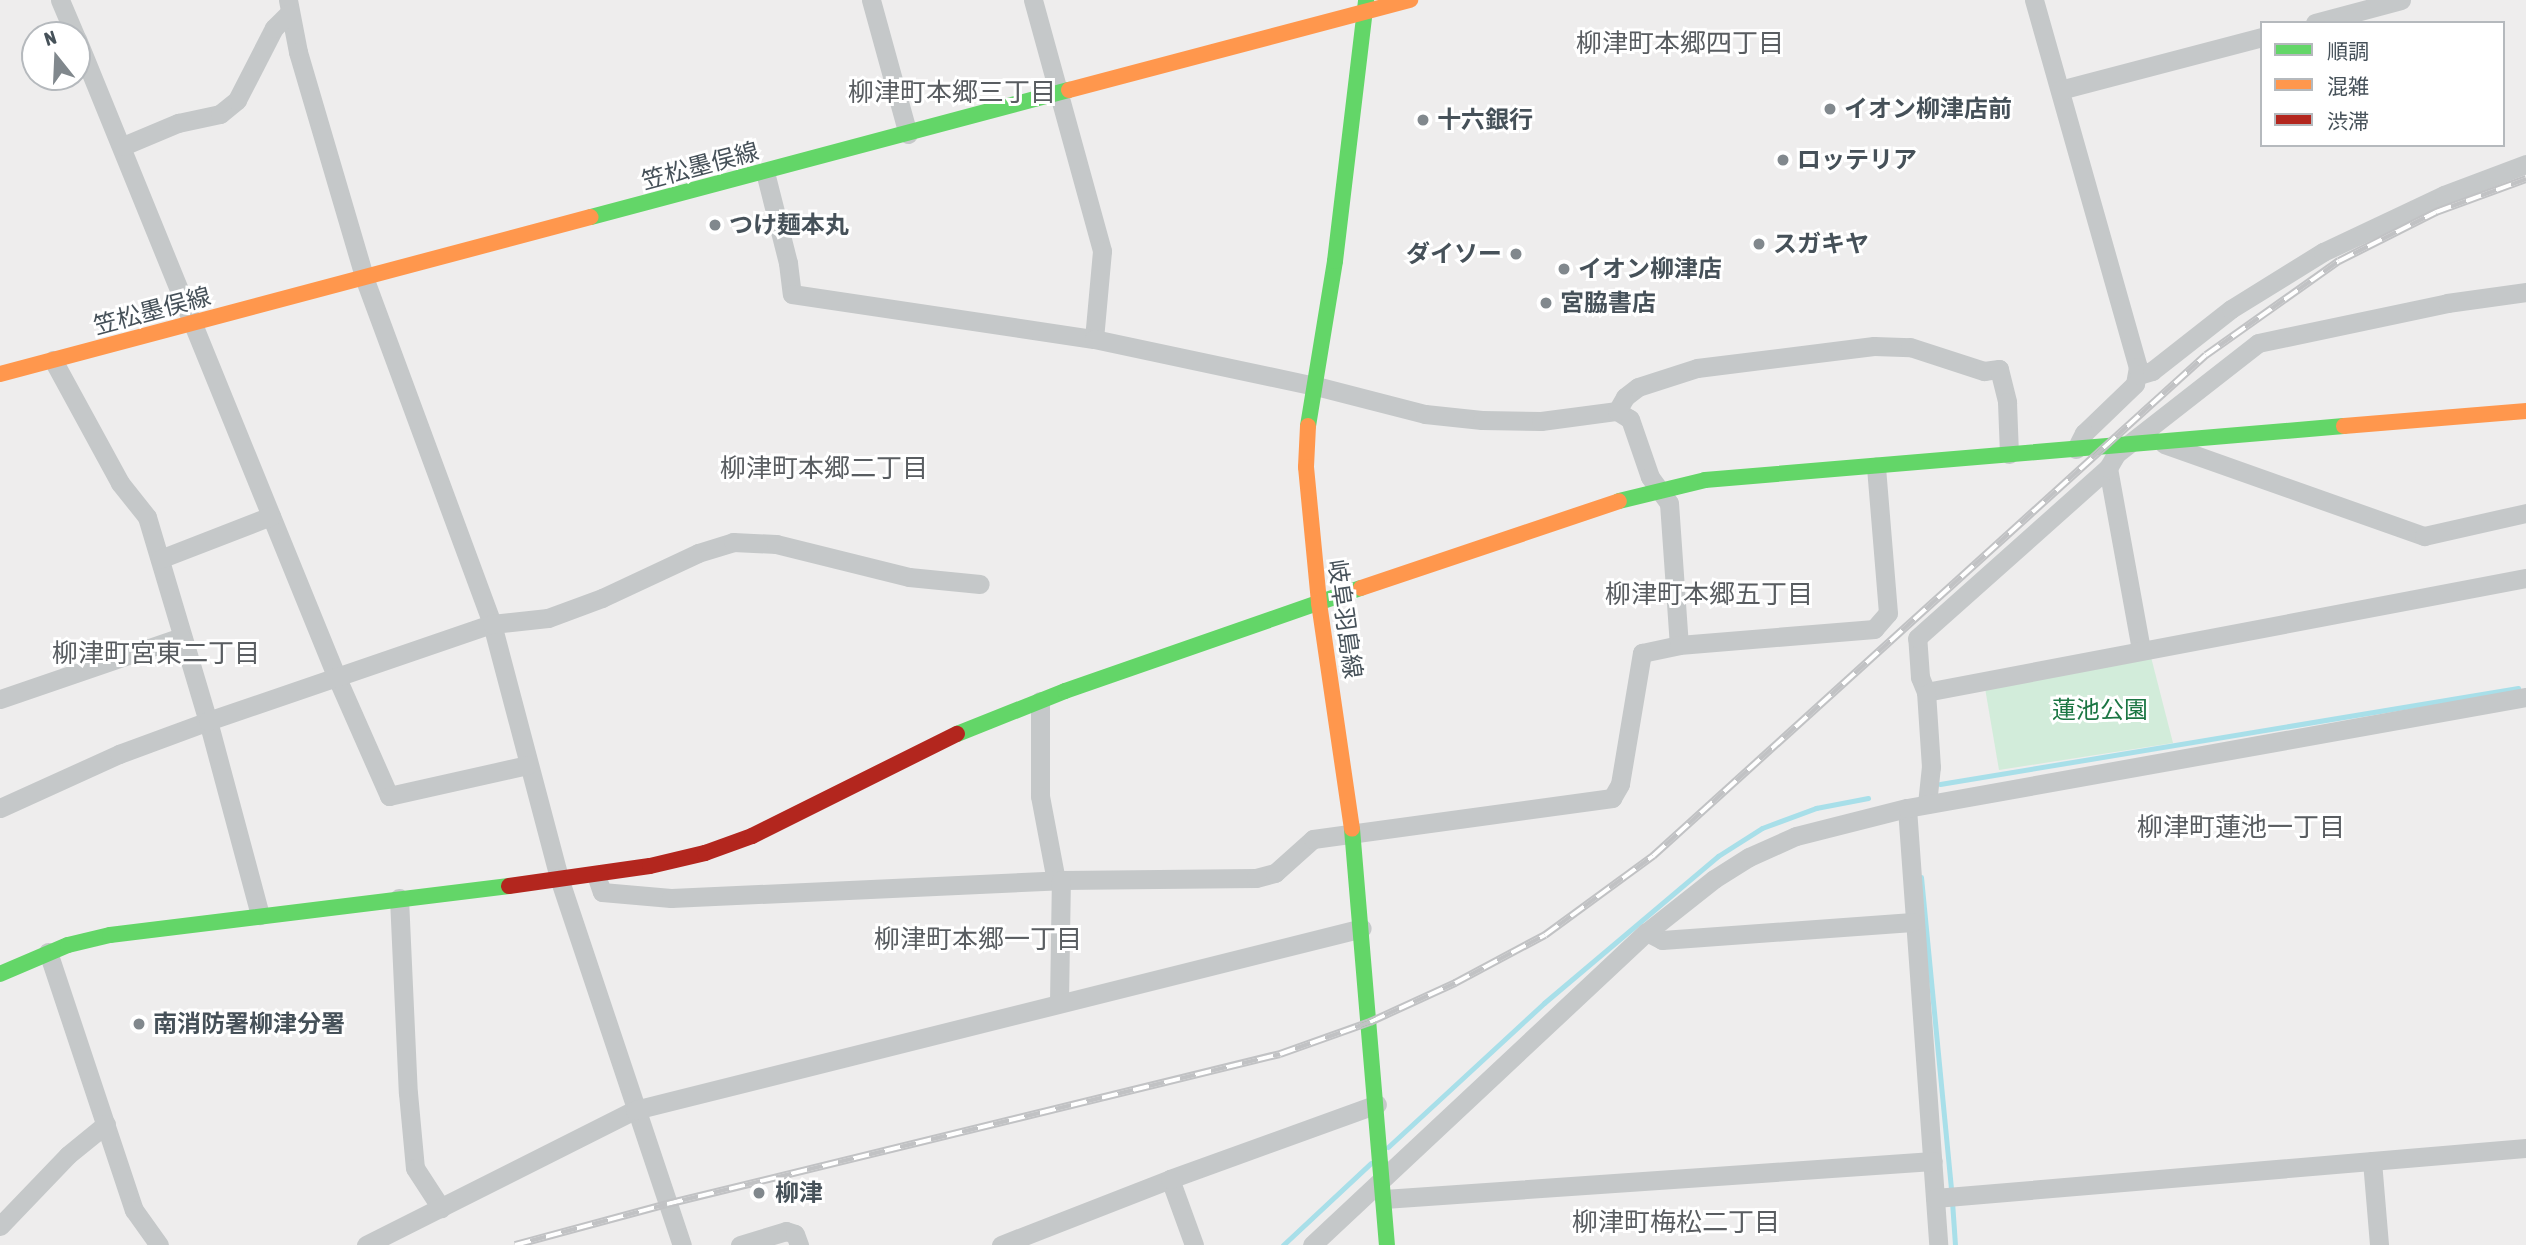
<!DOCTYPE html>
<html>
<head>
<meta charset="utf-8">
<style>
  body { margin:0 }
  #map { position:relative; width:2526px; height:1245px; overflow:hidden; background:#eeeded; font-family:"Asap Condensed","Noto Sans JP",sans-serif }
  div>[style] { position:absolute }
  .green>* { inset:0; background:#d2ecda }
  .stream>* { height:5px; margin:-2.5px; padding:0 2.5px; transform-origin:2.5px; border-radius:2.5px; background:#a8dfe9 }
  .street>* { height:19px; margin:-9.5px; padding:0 9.5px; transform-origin:9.5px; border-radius:9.5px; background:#c5c8c9 }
  .fast>* { height:16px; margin:-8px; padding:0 8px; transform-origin:8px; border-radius:8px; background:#63d668 }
  .slow>* { height:16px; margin:-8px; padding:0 8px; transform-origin:8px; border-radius:8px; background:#ff974d }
  .jam>* { height:16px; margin:-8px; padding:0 8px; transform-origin:8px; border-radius:8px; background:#b3261e }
  .rail>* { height:8px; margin-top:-4px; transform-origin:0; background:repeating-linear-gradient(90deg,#fff 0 16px,#c1c2c4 0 32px); box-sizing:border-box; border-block:2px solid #c1c2c4 }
  .dots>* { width:19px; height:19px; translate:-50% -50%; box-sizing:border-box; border:4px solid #fff; border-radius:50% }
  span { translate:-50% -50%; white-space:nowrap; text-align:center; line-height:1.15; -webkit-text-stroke:6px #fff; paint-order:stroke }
  .poi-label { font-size:24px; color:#465159; font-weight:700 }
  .left { translate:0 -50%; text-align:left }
  .right { translate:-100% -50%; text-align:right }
  .street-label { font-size:24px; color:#465159 }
  .park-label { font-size:24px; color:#1b7643 }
  .neighbourhood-label { font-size:26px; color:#595d61 }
  .legend { position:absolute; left:2260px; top:21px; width:245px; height:126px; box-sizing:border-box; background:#fff; border:2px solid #b5b9bd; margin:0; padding:9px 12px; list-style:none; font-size:21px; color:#465159 }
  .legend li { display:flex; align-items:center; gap:14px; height:35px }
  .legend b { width:35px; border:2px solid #b5b9bd }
  .north { position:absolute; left:21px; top:21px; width:70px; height:70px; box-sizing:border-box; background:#fff; border:2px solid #b5b9bd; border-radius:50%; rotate:342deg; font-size:19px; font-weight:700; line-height:28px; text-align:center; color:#465159 }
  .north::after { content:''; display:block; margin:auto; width:24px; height:32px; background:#81888d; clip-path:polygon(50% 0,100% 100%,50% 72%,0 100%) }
</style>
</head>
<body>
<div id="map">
  <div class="green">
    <i style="clip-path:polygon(2151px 657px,2173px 743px,1999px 770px,1985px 688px)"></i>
  </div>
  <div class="stream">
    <i style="left:1940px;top:784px;width:586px;rotate:-9.43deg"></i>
    <i style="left:1921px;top:877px;width:315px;rotate:84.5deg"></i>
    <i style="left:1388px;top:1147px;width:212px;rotate:-42.7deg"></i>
    <i style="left:1544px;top:1003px;width:228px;rotate:-40.2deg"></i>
    <i style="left:1718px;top:856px;width:52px;rotate:-32.5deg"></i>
    <i style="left:1762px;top:828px;width:58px;rotate:-20.3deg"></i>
    <i style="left:1816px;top:808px;width:53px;rotate:-10.9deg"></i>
    <i style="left:1952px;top:1201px;width:44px;rotate:86.1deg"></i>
    <i style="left:1283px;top:1245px;width:120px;rotate:-43deg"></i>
  </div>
  <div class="street">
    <i style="left:60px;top:0;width:38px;rotate:67deg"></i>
    <i style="left:288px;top:0;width:53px;rotate:79.1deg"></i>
    <i style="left:298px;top:52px;width:238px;rotate:73.6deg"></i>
    <i style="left:365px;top:280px;width:367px;rotate:69.7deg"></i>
    <i style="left:492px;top:624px;width:263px;rotate:75.2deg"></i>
    <i style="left:559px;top:878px;width:387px;rotate:71.5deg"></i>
    <i style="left:871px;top:0;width:139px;rotate:74.6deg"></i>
    <i style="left:1033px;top:0;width:260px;rotate:74.6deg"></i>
    <i style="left:1102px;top:251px;width:88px;rotate:95.2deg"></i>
    <i style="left:2034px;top:0;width:381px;rotate:74.2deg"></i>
    <i style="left:2138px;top:367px;width:17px;rotate:100deg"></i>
    <i style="left:2135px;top:384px;width:71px;rotate:136.1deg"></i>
    <i style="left:2084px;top:433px;width:18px;rotate:117deg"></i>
    <i style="left:2315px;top:23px;width:89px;rotate:-15deg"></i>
    <i style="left:77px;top:39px;width:690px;rotate:67.86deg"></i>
    <i style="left:337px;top:678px;width:129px;rotate:66.2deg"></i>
    <i style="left:389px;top:796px;width:142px;rotate:-12.6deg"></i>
    <i style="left:2060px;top:90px;width:209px;rotate:-14.7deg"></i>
    <i style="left:123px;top:146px;width:60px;rotate:-22.7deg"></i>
    <i style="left:178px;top:123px;width:43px;rotate:-12.1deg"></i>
    <i style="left:220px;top:114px;width:22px;rotate:-39deg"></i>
    <i style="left:237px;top:100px;width:81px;rotate:-62.8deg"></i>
    <i style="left:274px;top:28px;width:20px;rotate:-45deg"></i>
    <i style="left:765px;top:172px;width:94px;rotate:75.8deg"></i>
    <i style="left:788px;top:263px;width:31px;rotate:83deg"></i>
    <i style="left:792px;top:294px;width:305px;rotate:8.5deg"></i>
    <i style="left:1094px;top:339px;width:227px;rotate:12deg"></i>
    <i style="left:1316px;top:386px;width:113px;rotate:14.4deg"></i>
    <i style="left:1425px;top:414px;width:57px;rotate:6deg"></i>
    <i style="left:1482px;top:420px;width:59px;rotate:1deg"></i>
    <i style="left:1541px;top:421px;width:77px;rotate:-7.5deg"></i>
    <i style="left:1617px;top:411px;width:15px;rotate:32deg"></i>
    <i style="left:1630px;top:419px;width:61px;rotate:71deg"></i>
    <i style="left:1650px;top:477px;width:32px;rotate:54deg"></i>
    <i style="left:1669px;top:503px;width:142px;rotate:86deg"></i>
    <i style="left:53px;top:360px;width:140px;rotate:61.4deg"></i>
    <i style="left:120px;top:483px;width:43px;rotate:51.5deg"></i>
    <i style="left:147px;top:517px;width:213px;rotate:73.4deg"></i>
    <i style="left:208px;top:721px;width:201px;rotate:75deg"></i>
    <i style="left:2139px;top:375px;width:14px;rotate:-17deg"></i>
    <i style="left:2152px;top:371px;width:100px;rotate:-38.1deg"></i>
    <i style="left:2231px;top:309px;width:108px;rotate:-31.8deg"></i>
    <i style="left:2323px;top:252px;width:134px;rotate:-25.2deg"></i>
    <i style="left:2444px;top:195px;width:88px;rotate:-20.7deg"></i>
    <i style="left:1617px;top:411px;width:16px;rotate:-60deg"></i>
    <i style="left:1625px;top:397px;width:16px;rotate:-38deg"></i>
    <i style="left:1638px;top:387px;width:62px;rotate:-17.9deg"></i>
    <i style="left:1697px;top:368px;width:178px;rotate:-7.1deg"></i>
    <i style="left:1874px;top:346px;width:36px;rotate:2deg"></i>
    <i style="left:1910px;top:347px;width:78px;rotate:18deg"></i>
    <i style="left:1984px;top:371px;width:15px;rotate:-8deg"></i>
    <i style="left:1999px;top:369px;width:34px;rotate:76deg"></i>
    <i style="left:2007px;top:402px;width:52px;rotate:87.8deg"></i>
    <i style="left:2164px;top:444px;width:276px;rotate:19.5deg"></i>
    <i style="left:2424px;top:536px;width:105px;rotate:-12.7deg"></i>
    <i style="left:2108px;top:468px;width:184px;rotate:79.7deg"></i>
    <i style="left:160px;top:559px;width:119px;rotate:-21.2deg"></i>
    <i style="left:1926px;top:692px;width:611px;rotate:-10.76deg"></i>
    <i style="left:0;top:699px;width:191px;rotate:-18.9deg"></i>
    <i style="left:1040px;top:701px;width:95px;rotate:90deg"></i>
    <i style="left:1040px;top:796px;width:86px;rotate:79.3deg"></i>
    <i style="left:1927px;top:804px;width:37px;rotate:-84deg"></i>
    <i style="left:1931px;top:767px;width:75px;rotate:-93.8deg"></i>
    <i style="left:1926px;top:692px;width:16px;rotate:-112deg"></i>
    <i style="left:1920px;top:677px;width:39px;rotate:-94deg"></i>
    <i style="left:1917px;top:638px;width:256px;rotate:-41.7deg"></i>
    <i style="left:2108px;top:468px;width:16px;rotate:-60deg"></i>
    <i style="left:2116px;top:454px;width:180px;rotate:-38deg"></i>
    <i style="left:2258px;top:343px;width:193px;rotate:-11.9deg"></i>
    <i style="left:2447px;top:303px;width:80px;rotate:-7.9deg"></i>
    <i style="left:0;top:808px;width:131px;rotate:-24.4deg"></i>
    <i style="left:119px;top:754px;width:95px;rotate:-20.3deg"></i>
    <i style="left:208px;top:721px;width:300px;rotate:-18.9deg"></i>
    <i style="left:492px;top:624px;width:56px;rotate:-6.1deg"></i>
    <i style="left:548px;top:618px;width:58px;rotate:-20.3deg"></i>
    <i style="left:602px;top:598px;width:106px;rotate:-25.1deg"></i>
    <i style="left:698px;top:553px;width:37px;rotate:-17deg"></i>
    <i style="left:733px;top:542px;width:43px;rotate:2.7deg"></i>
    <i style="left:776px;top:544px;width:137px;rotate:13.9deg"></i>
    <i style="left:909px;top:577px;width:71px;rotate:5.6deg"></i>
    <i style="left:1907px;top:808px;width:438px;rotate:85.9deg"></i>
    <i style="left:596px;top:875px;width:18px;rotate:71deg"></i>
    <i style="left:602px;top:892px;width:69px;rotate:5deg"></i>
    <i style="left:671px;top:898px;width:390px;rotate:-2.6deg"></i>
    <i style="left:1061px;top:880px;width:195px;rotate:-0.6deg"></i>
    <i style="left:1256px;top:878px;width:20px;rotate:-15deg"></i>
    <i style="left:1275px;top:873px;width:51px;rotate:-41.8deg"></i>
    <i style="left:1313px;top:839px;width:302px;rotate:-7.8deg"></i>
    <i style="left:1612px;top:798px;width:16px;rotate:-60deg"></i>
    <i style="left:1620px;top:784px;width:133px;rotate:-80.5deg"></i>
    <i style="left:1642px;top:653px;width:38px;rotate:-12deg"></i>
    <i style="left:1679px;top:645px;width:196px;rotate:-4.7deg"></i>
    <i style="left:1874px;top:629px;width:21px;rotate:-49deg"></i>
    <i style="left:1888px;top:613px;width:147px;rotate:-94.7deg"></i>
    <i style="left:399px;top:898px;width:195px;rotate:87.4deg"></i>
    <i style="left:408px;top:1093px;width:75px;rotate:84.7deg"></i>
    <i style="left:415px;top:1168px;width:48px;rotate:57deg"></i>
    <i style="left:1647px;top:932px;width:17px;rotate:28deg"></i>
    <i style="left:1662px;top:940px;width:251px;rotate:-4.1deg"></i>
    <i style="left:48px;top:952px;width:272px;rotate:71.6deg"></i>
    <i style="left:134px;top:1210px;width:43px;rotate:54.5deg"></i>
    <i style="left:1059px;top:1002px;width:122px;rotate:-89.1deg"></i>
    <i style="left:2372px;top:1161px;width:84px;rotate:85.2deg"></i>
    <i style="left:1170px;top:1179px;width:70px;rotate:70deg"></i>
    <i style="left:1935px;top:1198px;width:593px;rotate:-4.84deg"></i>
    <i style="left:1384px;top:1199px;width:550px;rotate:-3.96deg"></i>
    <i style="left:0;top:1226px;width:98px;rotate:-46.2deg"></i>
    <i style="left:68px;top:1155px;width:49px;rotate:-39.2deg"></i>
    <i style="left:366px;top:1245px;width:301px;rotate:-26.7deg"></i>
    <i style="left:635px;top:1110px;width:749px;rotate:-14.05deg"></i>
    <i style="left:740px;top:1245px;width:48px;rotate:-16.9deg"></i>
    <i style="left:786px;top:1231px;width:9px;rotate:18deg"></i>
    <i style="left:795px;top:1234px;width:12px;rotate:70deg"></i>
    <i style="left:1001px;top:1245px;width:181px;rotate:-21.3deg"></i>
    <i style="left:1170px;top:1179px;width:220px;rotate:-19.9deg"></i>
    <i style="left:1312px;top:1245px;width:458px;rotate:-43.1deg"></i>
    <i style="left:1647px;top:932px;width:85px;rotate:-38.3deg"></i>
    <i style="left:1714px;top:879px;width:41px;rotate:-32.2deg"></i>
    <i style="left:1749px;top:857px;width:51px;rotate:-24.1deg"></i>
    <i style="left:1796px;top:836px;width:114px;rotate:-14.2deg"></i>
    <i style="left:1907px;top:808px;width:629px;rotate:-10.17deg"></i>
  </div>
  <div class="fast">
    <i style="left:591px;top:217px;width:495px;rotate:-14.9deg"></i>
    <i style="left:1308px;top:426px;width:167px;rotate:-80.7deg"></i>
    <i style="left:1335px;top:261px;width:263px;rotate:-83.2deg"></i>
    <i style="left:1619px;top:501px;width:89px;rotate:-13.7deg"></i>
    <i style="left:1705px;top:480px;width:641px;rotate:-4.83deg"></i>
    <i style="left:957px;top:734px;width:116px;rotate:-21.7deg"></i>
    <i style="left:1065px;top:691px;width:313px;rotate:-19.2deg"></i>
    <i style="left:1352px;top:829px;width:417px;rotate:85.2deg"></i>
    <i style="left:0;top:974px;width:74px;rotate:-23.1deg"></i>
    <i style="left:68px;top:945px;width:43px;rotate:-13.4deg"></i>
    <i style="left:110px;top:935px;width:402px;rotate:-7deg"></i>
  </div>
  <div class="slow">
    <i style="left:1069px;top:90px;width:353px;rotate:-14.8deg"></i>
    <i style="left:0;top:374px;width:611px;rotate:-14.88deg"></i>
    <i style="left:1308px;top:426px;width:41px;rotate:92.8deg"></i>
    <i style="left:1306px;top:467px;width:137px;rotate:84.5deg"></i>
    <i style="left:1319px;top:603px;width:228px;rotate:81.7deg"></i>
    <i style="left:2344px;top:426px;width:183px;rotate:-4.7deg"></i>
    <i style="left:1361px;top:588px;width:272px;rotate:-18.6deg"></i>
  </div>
  <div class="jam">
    <i style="left:509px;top:886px;width:142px;rotate:-8.1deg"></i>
    <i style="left:650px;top:866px;width:57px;rotate:-13.3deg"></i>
    <i style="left:705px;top:853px;width:50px;rotate:-19.9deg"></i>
    <i style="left:752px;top:836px;width:229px;rotate:-26.5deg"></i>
  </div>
  <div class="rail">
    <i style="left:515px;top:1245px;width:157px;rotate:-15.1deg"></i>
    <i style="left:667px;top:1204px;width:631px;rotate:-13.75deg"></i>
    <i style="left:1280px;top:1054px;width:96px;rotate:-19.6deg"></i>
    <i style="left:1370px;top:1022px;width:94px;rotate:-24.6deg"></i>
    <i style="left:1455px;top:983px;width:102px;rotate:-28.1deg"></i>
    <i style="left:1545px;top:935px;width:134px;rotate:-36.2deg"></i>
    <i style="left:1653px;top:856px;width:746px;rotate:-42.18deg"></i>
    <i style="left:2206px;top:355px;width:163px;rotate:-35.3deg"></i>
    <i style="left:2339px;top:261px;width:109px;rotate:-26.8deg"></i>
    <i style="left:2436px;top:212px;width:96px;rotate:-20.1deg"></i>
  </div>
  <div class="dots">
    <i style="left:1830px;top:109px;background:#81888d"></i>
    <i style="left:1423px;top:120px;background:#81888d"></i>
    <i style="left:1783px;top:160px;background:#81888d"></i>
    <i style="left:715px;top:225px;background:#81888d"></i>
    <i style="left:1759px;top:244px;background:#81888d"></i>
    <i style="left:1516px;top:254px;background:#81888d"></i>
    <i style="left:1564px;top:269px;background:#81888d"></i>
    <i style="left:1546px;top:303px;background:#81888d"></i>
    <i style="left:139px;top:1024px;background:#81888d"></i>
    <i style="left:759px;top:1193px;background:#81888d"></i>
  </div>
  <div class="poi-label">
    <span class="left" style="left:1844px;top:109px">イオン柳津店前</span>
    <span class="left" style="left:1437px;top:120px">十六銀行</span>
    <span class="left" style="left:1797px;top:160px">ロッテリア</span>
    <span class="left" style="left:729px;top:225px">つけ麺本丸</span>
    <span class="left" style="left:1773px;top:244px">スガキヤ</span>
    <span class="right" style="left:1502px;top:254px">ダイソー</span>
    <span class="left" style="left:1578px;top:269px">イオン柳津店</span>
    <span class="left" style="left:1560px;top:303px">宮脇書店</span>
    <span class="left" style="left:153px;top:1024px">南消防署柳津分署</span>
    <span class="left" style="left:775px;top:1193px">柳津</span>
  </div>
  <div class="street-label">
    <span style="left:700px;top:166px;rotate:-15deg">笠松墨俣線</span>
    <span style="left:152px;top:311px;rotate:-15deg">笠松墨俣線</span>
    <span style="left:1345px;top:619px;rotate:82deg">岐阜羽島線</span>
  </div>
  <div class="park-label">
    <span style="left:2100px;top:710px">蓮池公園</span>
  </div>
  <div class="neighbourhood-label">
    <span style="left:1680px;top:44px">柳津町本郷四丁目</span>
    <span style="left:952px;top:93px">柳津町本郷三丁目</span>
    <span style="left:824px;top:469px">柳津町本郷二丁目</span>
    <span style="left:1709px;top:595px">柳津町本郷五丁目</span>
    <span style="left:156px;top:654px">柳津町宮東二丁目</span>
    <span style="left:2241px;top:828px">柳津町蓮池一丁目</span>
    <span style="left:978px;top:940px">柳津町本郷一丁目</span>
    <span style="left:1676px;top:1223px">柳津町梅松二丁目</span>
  </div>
  <ul class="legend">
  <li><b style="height:9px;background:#63d668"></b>順調</li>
  <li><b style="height:9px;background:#ff974d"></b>混雑</li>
  <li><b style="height:9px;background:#b3261e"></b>渋滞</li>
  </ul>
  <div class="north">N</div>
</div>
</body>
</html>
